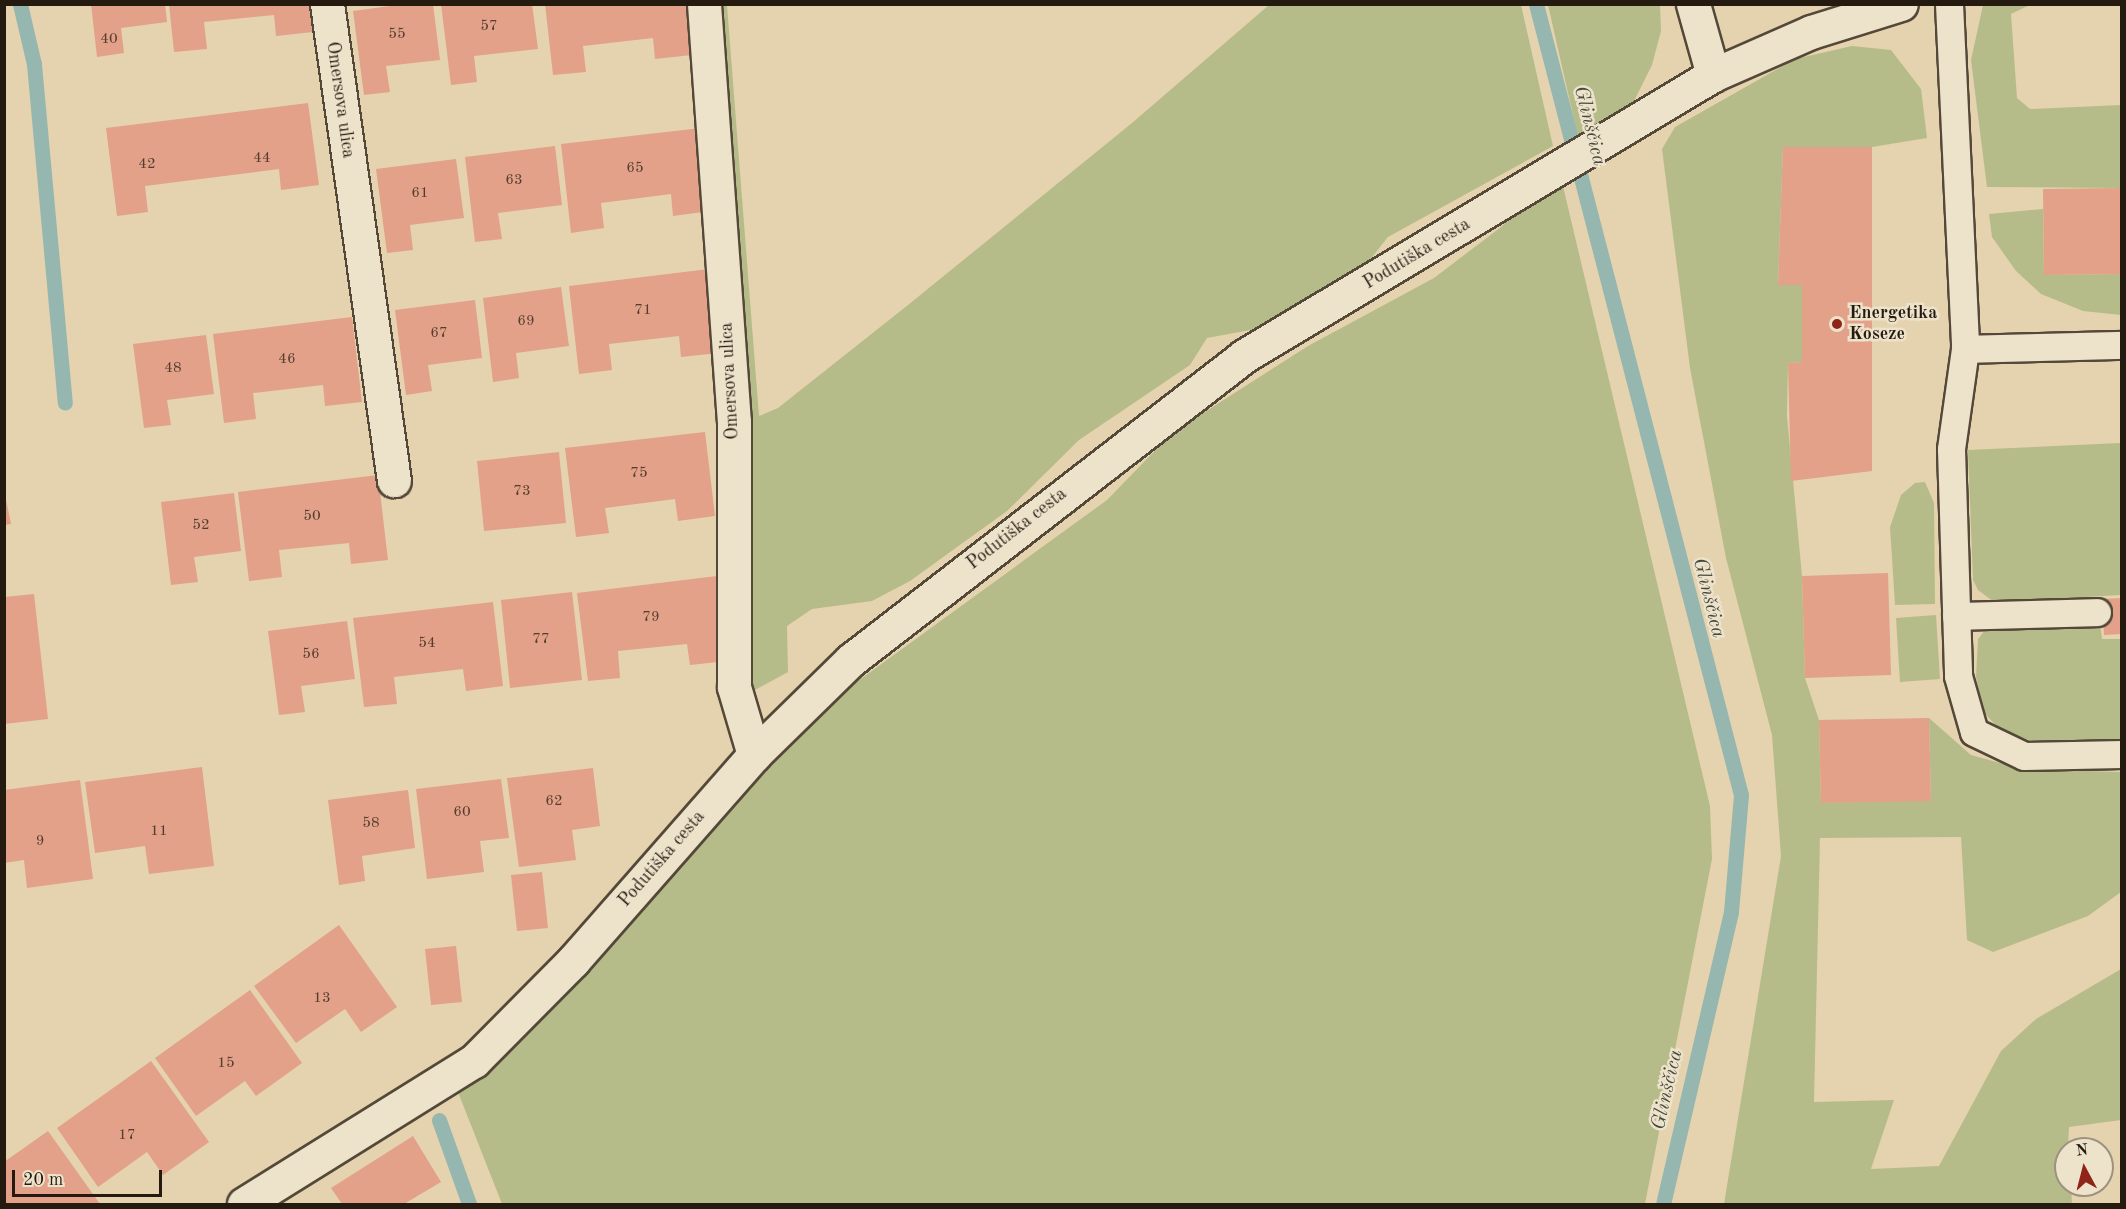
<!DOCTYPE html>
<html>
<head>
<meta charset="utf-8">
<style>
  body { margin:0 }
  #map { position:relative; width:2126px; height:1209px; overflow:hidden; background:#e4d3ae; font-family:"Old Standard TT",serif }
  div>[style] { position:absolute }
  .green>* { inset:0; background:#b6bc89 }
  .stream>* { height:15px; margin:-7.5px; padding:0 7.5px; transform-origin:7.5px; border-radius:7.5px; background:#96b7af }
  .building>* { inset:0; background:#e2a188 }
  .roads { filter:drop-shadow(2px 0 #544838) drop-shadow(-2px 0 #544838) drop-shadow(0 2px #544838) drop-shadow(0 -2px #544838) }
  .lane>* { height:27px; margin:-13.5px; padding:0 13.5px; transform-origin:13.5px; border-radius:13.5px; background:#ede2ca }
  .street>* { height:33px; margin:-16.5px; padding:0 16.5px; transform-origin:16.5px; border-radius:16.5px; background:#ede2ca }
  .dots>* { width:16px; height:16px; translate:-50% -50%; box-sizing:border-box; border:3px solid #ede2ca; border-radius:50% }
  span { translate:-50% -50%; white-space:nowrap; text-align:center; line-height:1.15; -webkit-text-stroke:5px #ede2ca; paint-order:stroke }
  .number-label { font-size:15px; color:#543c2e }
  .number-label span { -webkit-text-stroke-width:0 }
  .street-label { font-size:18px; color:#241a10 }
  .poi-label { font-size:18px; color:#241a10; font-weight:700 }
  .left { translate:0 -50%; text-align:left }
  .water-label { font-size:20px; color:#464940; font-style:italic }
  .frame { position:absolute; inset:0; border:6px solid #241a10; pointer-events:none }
  .north { position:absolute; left:2054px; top:1137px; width:60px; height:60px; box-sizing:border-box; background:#ede2ca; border:2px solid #9d9280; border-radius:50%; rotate:353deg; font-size:16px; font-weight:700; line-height:24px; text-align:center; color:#241a10 }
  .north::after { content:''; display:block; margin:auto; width:21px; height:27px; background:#8f2418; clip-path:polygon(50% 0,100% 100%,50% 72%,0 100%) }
  .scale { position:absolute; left:12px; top:1170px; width:150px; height:27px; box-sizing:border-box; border:3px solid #241a10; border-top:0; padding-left:8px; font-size:18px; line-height:21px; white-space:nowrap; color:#241a10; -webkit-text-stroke:4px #ede2ca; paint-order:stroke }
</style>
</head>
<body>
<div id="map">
  <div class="green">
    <i style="clip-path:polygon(714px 5px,727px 5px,759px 416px,778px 408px,908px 305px,1132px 123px,1269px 5px,1521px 5px,1553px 146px,1388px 237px,1361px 271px,1256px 329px,1207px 338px,1190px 365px,1079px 440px,1007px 511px,910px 581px,872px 601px,812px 609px,787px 626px,788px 672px,755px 690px,743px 686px)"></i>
    <i style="clip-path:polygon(1548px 5px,1660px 5px,1661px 31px,1652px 65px,1633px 103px,1609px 125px,1578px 137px)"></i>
    <i style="clip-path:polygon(1983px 5px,2030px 5px,2011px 14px,2017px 98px,2030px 109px,2121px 105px,2121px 188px,1987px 187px,1971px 60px)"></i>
    <i style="clip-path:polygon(1852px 46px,1891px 50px,1921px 89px,1927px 138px,1872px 147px,1783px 147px,1778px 284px,1802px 285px,1802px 362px,1788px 363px,1787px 416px,1802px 576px,1805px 678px,1819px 720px,1821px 803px,1931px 800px,1929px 718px,1971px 755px,2022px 769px,2121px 772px,2121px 892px,2088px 916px,1993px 952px,1967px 940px,1961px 837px,1820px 838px,1814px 1102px,1894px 1100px,1871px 1169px,1939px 1166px,2001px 1051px,2036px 1019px,2121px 969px,2121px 1120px,2069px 1127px,2066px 1185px,2071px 1185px,2072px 1204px,1724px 1204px,1781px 856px,1772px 735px,1726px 558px,1690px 368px,1662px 149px,1675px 127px,1795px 59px)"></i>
    <i style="clip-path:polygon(1562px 182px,1710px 806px,1712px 859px,1645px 1204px,502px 1204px,458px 1092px,583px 976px,755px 781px,840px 694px,1107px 500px,1172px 433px,1308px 346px,1434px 278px,1501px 227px,1534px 192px)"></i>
    <i style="clip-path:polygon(2043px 209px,2044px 275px,2121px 274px,2121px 315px,2083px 311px,2041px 294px,2016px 271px,1992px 237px,1989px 214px)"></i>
    <i style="clip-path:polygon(2121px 443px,2121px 595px,1994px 602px,1978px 590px,1973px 580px,1968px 450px)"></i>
    <i style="clip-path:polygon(1925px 482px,1934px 503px,1935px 604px,1895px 605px,1890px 527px,1901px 495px,1915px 483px)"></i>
    <i style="clip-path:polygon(1936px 615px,1940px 679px,1900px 682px,1896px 618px)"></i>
    <i style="clip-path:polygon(2100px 623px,2102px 639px,2121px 639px,2121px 741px,2039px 744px,1998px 728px,1982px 710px,1976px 677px,1978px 639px,1989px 625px)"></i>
  </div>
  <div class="stream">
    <i style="left:20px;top:4px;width:62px;rotate:76.9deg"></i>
    <i style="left:34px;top:64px;width:340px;rotate:84.8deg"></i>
    <i style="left:1536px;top:4px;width:817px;rotate:75.47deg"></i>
    <i style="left:1741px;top:795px;width:117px;rotate:94.9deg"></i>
    <i style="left:1731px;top:912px;width:300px;rotate:103.1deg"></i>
    <i style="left:439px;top:1120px;width:89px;rotate:70.3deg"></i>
  </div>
  <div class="building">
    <i style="clip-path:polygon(91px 4px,165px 4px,167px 22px,121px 28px,124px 53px,97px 57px)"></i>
    <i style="clip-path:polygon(169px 4px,310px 4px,313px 32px,276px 36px,274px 15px,204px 22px,207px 49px,174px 52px)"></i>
    <i style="clip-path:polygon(405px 4px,433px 4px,440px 60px,386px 66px,390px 92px,364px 95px,353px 11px)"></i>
    <i style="clip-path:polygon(441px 4px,532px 4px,538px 49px,474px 56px,477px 82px,451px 85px)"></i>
    <i style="clip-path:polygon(545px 4px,686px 4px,692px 55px,655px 59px,653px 38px,583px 46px,586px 72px,553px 75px)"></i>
    <i style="clip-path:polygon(308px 103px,319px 185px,281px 190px,279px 169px,145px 186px,148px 212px,117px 216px,106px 128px)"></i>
    <i style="clip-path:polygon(701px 128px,710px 211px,673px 216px,671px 194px,601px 203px,604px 228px,571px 233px,561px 144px)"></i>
    <i style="clip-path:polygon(555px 146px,562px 205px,498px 213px,502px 239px,475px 242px,465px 157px)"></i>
    <i style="clip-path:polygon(1783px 147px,1872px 147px,1872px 471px,1791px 481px,1788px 363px,1802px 362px,1802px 285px,1778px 285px)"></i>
    <i style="clip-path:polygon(456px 159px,464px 218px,410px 225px,413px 250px,387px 253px,376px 169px)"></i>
    <i style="clip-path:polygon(2122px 188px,2122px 274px,2044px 275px,2043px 189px)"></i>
    <i style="clip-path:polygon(709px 269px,718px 353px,681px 357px,679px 336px,609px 344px,612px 370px,579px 374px,569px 286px)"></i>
    <i style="clip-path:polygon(561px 287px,569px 346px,516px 353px,519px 378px,493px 382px,483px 298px)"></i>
    <i style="clip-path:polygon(475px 300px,482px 358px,428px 365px,432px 391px,406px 395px,395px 310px)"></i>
    <i style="clip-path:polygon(352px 317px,362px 402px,325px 406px,323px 385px,253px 393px,256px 419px,224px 423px,213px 334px)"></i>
    <i style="clip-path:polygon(206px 335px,214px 394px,167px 400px,171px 425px,144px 428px,133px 344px)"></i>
    <i style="clip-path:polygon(705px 432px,715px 516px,678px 521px,675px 499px,605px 508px,609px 533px,576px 537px,565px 448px)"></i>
    <i style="clip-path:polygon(559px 452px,566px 523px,484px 531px,477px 461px)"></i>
    <i style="clip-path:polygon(378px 475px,388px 560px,351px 564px,349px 543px,279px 550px,282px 577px,249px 581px,238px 492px)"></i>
    <i style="clip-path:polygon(4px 490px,11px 524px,4px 525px)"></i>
    <i style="clip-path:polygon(234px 493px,241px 551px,194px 557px,198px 582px,171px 585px,161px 502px)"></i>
    <i style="clip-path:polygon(1888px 573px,1891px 675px,1805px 678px,1802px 576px)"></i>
    <i style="clip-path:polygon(717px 576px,727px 661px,690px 665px,687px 644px,618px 651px,620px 678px,588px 681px,577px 593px)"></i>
    <i style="clip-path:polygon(572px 592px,582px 680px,510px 688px,501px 600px)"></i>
    <i style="clip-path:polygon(34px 594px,48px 719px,4px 724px,4px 597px)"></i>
    <i style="clip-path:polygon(2122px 598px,2122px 634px,2104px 635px,2102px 599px)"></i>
    <i style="clip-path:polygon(493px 602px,503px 686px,466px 691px,463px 669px,394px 677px,397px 704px,364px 707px,353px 618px)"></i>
    <i style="clip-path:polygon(347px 621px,355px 679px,301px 686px,305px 712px,279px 715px,268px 631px)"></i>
    <i style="clip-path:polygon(1929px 718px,1931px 801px,1821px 803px,1819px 720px)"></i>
    <i style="clip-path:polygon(202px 767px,214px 866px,149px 874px,145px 846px,95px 853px,85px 782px)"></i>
    <i style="clip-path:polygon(593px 768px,600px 826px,572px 830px,576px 860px,519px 867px,507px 778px)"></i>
    <i style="clip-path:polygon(501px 779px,509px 838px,480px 841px,484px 872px,427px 879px,416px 789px)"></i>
    <i style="clip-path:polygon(80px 780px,93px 879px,27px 888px,24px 860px,4px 863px,4px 790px)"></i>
    <i style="clip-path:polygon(408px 790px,415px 848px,362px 856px,365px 881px,339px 885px,328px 800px)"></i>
    <i style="clip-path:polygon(542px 872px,548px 928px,517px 931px,511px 875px)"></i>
    <i style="clip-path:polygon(339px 925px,397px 1007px,361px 1032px,345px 1009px,296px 1043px,254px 986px)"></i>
    <i style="clip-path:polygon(456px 946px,462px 1002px,431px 1005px,425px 949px)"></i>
    <i style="clip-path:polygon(250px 990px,302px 1063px,256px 1096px,245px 1081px,196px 1116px,155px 1058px)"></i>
    <i style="clip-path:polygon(151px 1061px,209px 1142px,163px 1175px,147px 1152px,98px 1187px,57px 1128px)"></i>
    <i style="clip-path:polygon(48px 1131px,100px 1204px,4px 1204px,4px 1162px)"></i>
    <i style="clip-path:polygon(413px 1136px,441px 1182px,404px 1204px,342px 1204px,331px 1188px)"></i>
  </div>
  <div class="roads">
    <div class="lane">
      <i style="left:1949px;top:4px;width:345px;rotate:87.3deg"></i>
      <i style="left:1965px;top:349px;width:101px;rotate:98deg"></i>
      <i style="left:1951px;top:449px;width:227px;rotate:88.2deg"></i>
      <i style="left:1958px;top:676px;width:58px;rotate:74.1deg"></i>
      <i style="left:1974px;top:732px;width:55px;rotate:25.6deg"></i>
      <i style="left:2024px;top:756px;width:98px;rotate:-1.2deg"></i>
      <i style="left:1965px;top:349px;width:157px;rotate:-1.5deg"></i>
      <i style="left:1956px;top:616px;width:141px;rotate:-1.6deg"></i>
    </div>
    <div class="street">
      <i style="left:327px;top:4px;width:481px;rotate:82deg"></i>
      <i style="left:704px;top:4px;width:418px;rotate:85.9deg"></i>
      <i style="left:734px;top:421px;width:266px;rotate:90deg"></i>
      <i style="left:734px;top:687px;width:71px;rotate:73.6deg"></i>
      <i style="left:1693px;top:4px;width:74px;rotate:74.3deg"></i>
      <i style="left:244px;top:1204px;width:271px;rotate:-31.9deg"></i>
      <i style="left:474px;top:1061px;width:141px;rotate:-45.3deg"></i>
      <i style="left:573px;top:961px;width:274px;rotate:-48.7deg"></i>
      <i style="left:754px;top:755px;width:136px;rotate:-44.4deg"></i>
      <i style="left:851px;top:660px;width:497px;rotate:-37.7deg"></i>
      <i style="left:1244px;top:356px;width:547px;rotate:-30.93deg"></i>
      <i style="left:1713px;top:75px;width:107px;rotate:-23.7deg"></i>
      <i style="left:1811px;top:32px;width:94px;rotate:-17.3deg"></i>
    </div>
  </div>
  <div class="dots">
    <i style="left:1837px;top:324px;background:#8f2418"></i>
  </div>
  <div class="number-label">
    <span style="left:489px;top:27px">57</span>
    <span style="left:397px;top:35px">55</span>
    <span style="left:109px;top:40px">40</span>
    <span style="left:262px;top:159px">44</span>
    <span style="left:147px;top:165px">42</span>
    <span style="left:635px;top:169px">65</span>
    <span style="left:514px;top:181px">63</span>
    <span style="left:420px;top:194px">61</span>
    <span style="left:643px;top:311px">71</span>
    <span style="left:526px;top:322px">69</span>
    <span style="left:439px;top:334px">67</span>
    <span style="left:287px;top:360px">46</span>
    <span style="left:173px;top:369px">48</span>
    <span style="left:639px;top:474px">75</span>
    <span style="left:522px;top:492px">73</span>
    <span style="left:312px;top:517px">50</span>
    <span style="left:201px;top:526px">52</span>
    <span style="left:651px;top:618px">79</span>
    <span style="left:541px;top:640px">77</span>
    <span style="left:427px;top:644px">54</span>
    <span style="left:311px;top:655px">56</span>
    <span style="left:554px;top:802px">62</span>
    <span style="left:462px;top:813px">60</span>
    <span style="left:371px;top:824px">58</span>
    <span style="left:159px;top:832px">11</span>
    <span style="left:40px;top:842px">9</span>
    <span style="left:322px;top:999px">13</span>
    <span style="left:226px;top:1064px">15</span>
    <span style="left:127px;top:1136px">17</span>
  </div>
  <div class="street-label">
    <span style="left:340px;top:100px;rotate:82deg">Omersova ulica</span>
    <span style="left:1417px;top:254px;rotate:-31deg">Podutiška cesta</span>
    <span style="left:730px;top:381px;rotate:-93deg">Omersova ulica</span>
    <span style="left:1017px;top:529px;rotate:-38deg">Podutiška cesta</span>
    <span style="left:662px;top:859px;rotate:-49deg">Podutiška cesta</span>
  </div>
  <div class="poi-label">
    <span class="left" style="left:1849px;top:324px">Energetika<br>Koseze</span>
  </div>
  <div class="water-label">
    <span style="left:1589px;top:126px;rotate:76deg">Glinščica</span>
    <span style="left:1708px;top:598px;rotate:76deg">Glinščica</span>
    <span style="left:1668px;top:1090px;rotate:-77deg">Glinščica</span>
  </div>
  <div class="frame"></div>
  <div class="north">N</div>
  <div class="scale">20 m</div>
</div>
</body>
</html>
